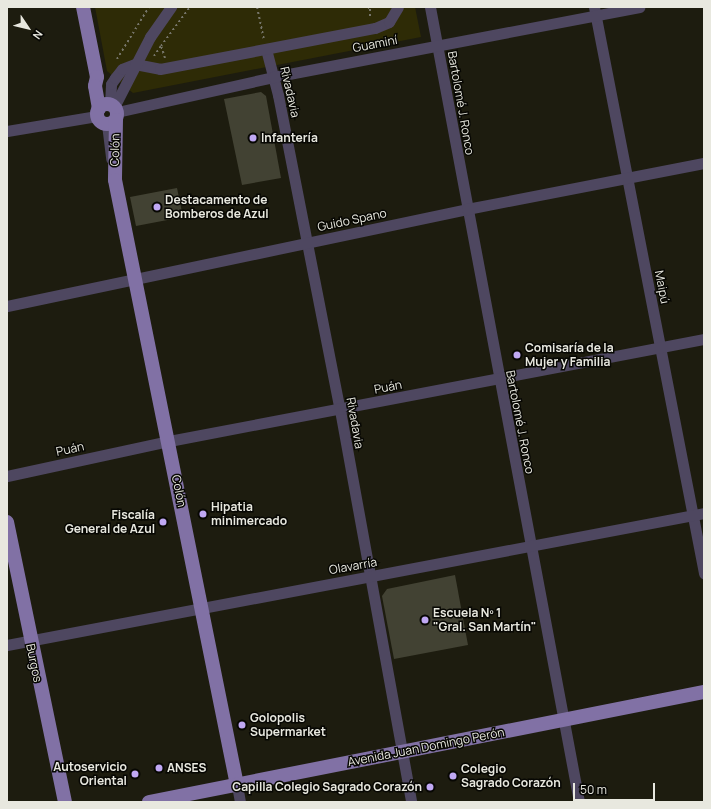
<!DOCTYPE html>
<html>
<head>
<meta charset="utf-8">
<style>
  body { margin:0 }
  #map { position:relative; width:711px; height:809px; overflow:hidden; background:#1d1c0f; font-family:Manrope,sans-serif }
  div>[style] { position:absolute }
  .green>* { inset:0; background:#2e2b06 }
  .building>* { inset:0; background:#424233 }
  .path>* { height:2px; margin-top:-1px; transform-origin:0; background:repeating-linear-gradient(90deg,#76756a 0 2px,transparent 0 5px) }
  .minor>* { height:11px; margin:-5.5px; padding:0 5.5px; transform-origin:5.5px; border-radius:5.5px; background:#4e4760 }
  .major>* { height:14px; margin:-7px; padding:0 7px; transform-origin:7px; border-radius:7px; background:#8171a5 }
  .major>.ring { margin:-7px; padding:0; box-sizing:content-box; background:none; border:14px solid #8171a5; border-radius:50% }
  .dots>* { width:11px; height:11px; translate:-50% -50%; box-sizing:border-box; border:2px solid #070703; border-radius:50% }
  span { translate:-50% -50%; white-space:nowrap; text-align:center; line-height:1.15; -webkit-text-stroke:3px #070703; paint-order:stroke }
  .street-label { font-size:12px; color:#e8e8df }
  .poi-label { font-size:12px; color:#e8e8df; font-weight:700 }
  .left { translate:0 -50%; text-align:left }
  .right { translate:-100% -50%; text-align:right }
  .frame { position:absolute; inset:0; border:8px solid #e8e8df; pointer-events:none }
  .north { position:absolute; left:8px; top:8px; width:40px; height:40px; -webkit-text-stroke:3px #070703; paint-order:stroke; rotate:125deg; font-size:11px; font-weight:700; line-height:16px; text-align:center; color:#e8e8df }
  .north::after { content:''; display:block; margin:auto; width:14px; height:18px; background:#e8e8df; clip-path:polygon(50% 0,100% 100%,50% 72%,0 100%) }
  .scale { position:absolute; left:573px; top:783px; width:82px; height:18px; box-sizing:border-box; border:2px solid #e8e8df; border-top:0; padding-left:5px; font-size:12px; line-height:14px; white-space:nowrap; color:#e8e8df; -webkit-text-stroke:3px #070703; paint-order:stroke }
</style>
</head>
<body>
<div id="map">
  <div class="green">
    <i style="clip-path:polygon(95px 7px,415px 7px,421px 37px,133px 93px,107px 71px)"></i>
  </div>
  <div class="building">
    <i style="clip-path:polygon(261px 92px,266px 96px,281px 178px,242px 185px,224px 99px)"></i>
    <i style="clip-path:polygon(177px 188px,183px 217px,136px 226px,130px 197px)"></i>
    <i style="clip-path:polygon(455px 575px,468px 645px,394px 659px,382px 596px,387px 589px)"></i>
  </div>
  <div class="path">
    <i style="left:257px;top:7px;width:33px;rotate:78deg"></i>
    <i style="left:368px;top:7px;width:3px;rotate:45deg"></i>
    <i style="left:370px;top:9px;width:10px;rotate:90deg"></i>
    <i style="left:154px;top:56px;width:12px;rotate:-55deg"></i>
    <i style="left:165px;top:58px;width:13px;rotate:-108deg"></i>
    <i style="left:161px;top:46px;width:49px;rotate:-53.4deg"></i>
    <i style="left:117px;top:59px;width:61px;rotate:-58.4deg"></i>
  </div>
  <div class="minor">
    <i style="left:430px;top:7px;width:809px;rotate:79.38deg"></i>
    <i style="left:594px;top:7px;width:577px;rotate:79deg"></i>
    <i style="left:266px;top:49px;width:48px;rotate:75.4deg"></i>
    <i style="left:278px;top:95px;width:321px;rotate:78.9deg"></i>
    <i style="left:340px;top:410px;width:398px;rotate:79.7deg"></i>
    <i style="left:110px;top:104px;width:20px;rotate:-87deg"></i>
    <i style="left:111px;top:84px;width:7px;rotate:-56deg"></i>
    <i style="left:115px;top:78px;width:11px;rotate:-52deg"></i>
    <i style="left:122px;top:69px;width:14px;rotate:-21deg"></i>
    <i style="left:135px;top:64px;width:25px;rotate:11deg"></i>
    <i style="left:160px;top:69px;width:219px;rotate:-10.8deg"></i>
    <i style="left:375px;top:28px;width:15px;rotate:-23deg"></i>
    <i style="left:389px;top:22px;width:17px;rotate:-59deg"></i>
    <i style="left:114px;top:107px;width:79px;rotate:-62.8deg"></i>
    <i style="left:150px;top:37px;width:37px;rotate:-55deg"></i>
    <i style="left:117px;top:112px;width:160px;rotate:-12.6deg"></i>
    <i style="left:273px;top:77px;width:373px;rotate:-10.8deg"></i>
    <i style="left:107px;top:124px;width:35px;rotate:83deg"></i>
    <i style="left:7px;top:131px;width:91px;rotate:-9.5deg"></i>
    <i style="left:7px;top:306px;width:470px;rotate:-11.9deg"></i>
    <i style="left:467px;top:209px;width:241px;rotate:-11deg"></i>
    <i style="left:7px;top:476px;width:166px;rotate:-12.2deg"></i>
    <i style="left:169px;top:441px;width:545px;rotate:-10.79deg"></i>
    <i style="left:7px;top:645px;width:709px;rotate:-10.72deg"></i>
    <i style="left:237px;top:785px;width:17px;rotate:80deg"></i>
  </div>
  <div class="major">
    <i style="left:83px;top:7px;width:71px;rotate:78.7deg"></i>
    <i style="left:97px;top:77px;width:9px;rotate:103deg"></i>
    <i style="left:95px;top:86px;width:23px;rotate:80deg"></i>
    <i class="ring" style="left:97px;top:104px;width:6px;height:6px"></i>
    <i style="left:116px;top:120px;width:60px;rotate:91deg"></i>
    <i style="left:115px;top:180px;width:617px;rotate:78.6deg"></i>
    <i style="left:7px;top:522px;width:286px;rotate:78.3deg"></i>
    <i style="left:149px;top:802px;width:566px;rotate:-11.21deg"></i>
  </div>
  <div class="dots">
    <i style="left:253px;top:138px;background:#c0a8f4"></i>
    <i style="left:157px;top:207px;background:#c0a8f4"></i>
    <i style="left:517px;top:355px;background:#c0a8f4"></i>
    <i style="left:203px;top:514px;background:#c0a8f4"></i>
    <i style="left:163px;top:522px;background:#c0a8f4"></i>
    <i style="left:425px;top:620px;background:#c0a8f4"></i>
    <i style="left:242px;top:725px;background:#c0a8f4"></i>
    <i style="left:159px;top:768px;background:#c0a8f4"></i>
    <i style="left:135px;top:774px;background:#c0a8f4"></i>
    <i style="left:453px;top:776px;background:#c0a8f4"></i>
    <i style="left:430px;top:787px;background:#c0a8f4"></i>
  </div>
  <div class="street-label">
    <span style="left:375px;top:44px;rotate:-11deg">Guaminí</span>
    <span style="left:290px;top:92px;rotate:77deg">Rivadavia</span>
    <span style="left:461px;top:103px;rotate:80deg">Bartolomé J. Ronco</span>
    <span style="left:115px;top:150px;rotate:-89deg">Colón</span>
    <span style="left:352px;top:220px;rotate:-12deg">Guido Spano</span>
    <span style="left:662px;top:287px;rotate:79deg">Maipú</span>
    <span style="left:388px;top:387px;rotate:-11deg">Puán</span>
    <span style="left:520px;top:422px;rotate:79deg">Bartolomé J. Ronco</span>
    <span style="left:355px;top:423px;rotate:80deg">Rivadavia</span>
    <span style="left:70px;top:449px;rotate:-12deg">Puán</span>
    <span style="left:179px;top:491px;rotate:79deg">Colón</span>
    <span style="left:353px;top:566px;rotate:-10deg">Olavarría</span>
    <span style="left:34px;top:663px;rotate:78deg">Burgos</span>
    <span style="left:426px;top:747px;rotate:-11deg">Avenida Juan Domingo Perón</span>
  </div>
  <div class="poi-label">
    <span class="left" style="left:261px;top:138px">Infantería</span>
    <span class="left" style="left:165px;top:207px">Destacamento de<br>Bomberos de Azul</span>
    <span class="left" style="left:525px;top:355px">Comisaría de la<br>Mujer y Familia</span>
    <span class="left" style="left:211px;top:514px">Hipatia<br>minimercado</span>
    <span class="right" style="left:155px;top:522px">Fiscalía<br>General de Azul</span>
    <span class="left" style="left:433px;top:620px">Escuela Nº 1<br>"Gral. San Martín"</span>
    <span class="left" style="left:250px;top:725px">Golopolis<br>Supermarket</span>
    <span class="right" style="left:127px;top:774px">Autoservicio<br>Oriental</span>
    <span class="left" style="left:167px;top:768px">ANSES</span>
    <span class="left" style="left:461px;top:776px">Colegio<br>Sagrado Corazón</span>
    <span class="right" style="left:422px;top:787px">Capilla Colegio Sagrado Corazón</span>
  </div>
  <div class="frame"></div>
  <div class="north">N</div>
  <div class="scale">50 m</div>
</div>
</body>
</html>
